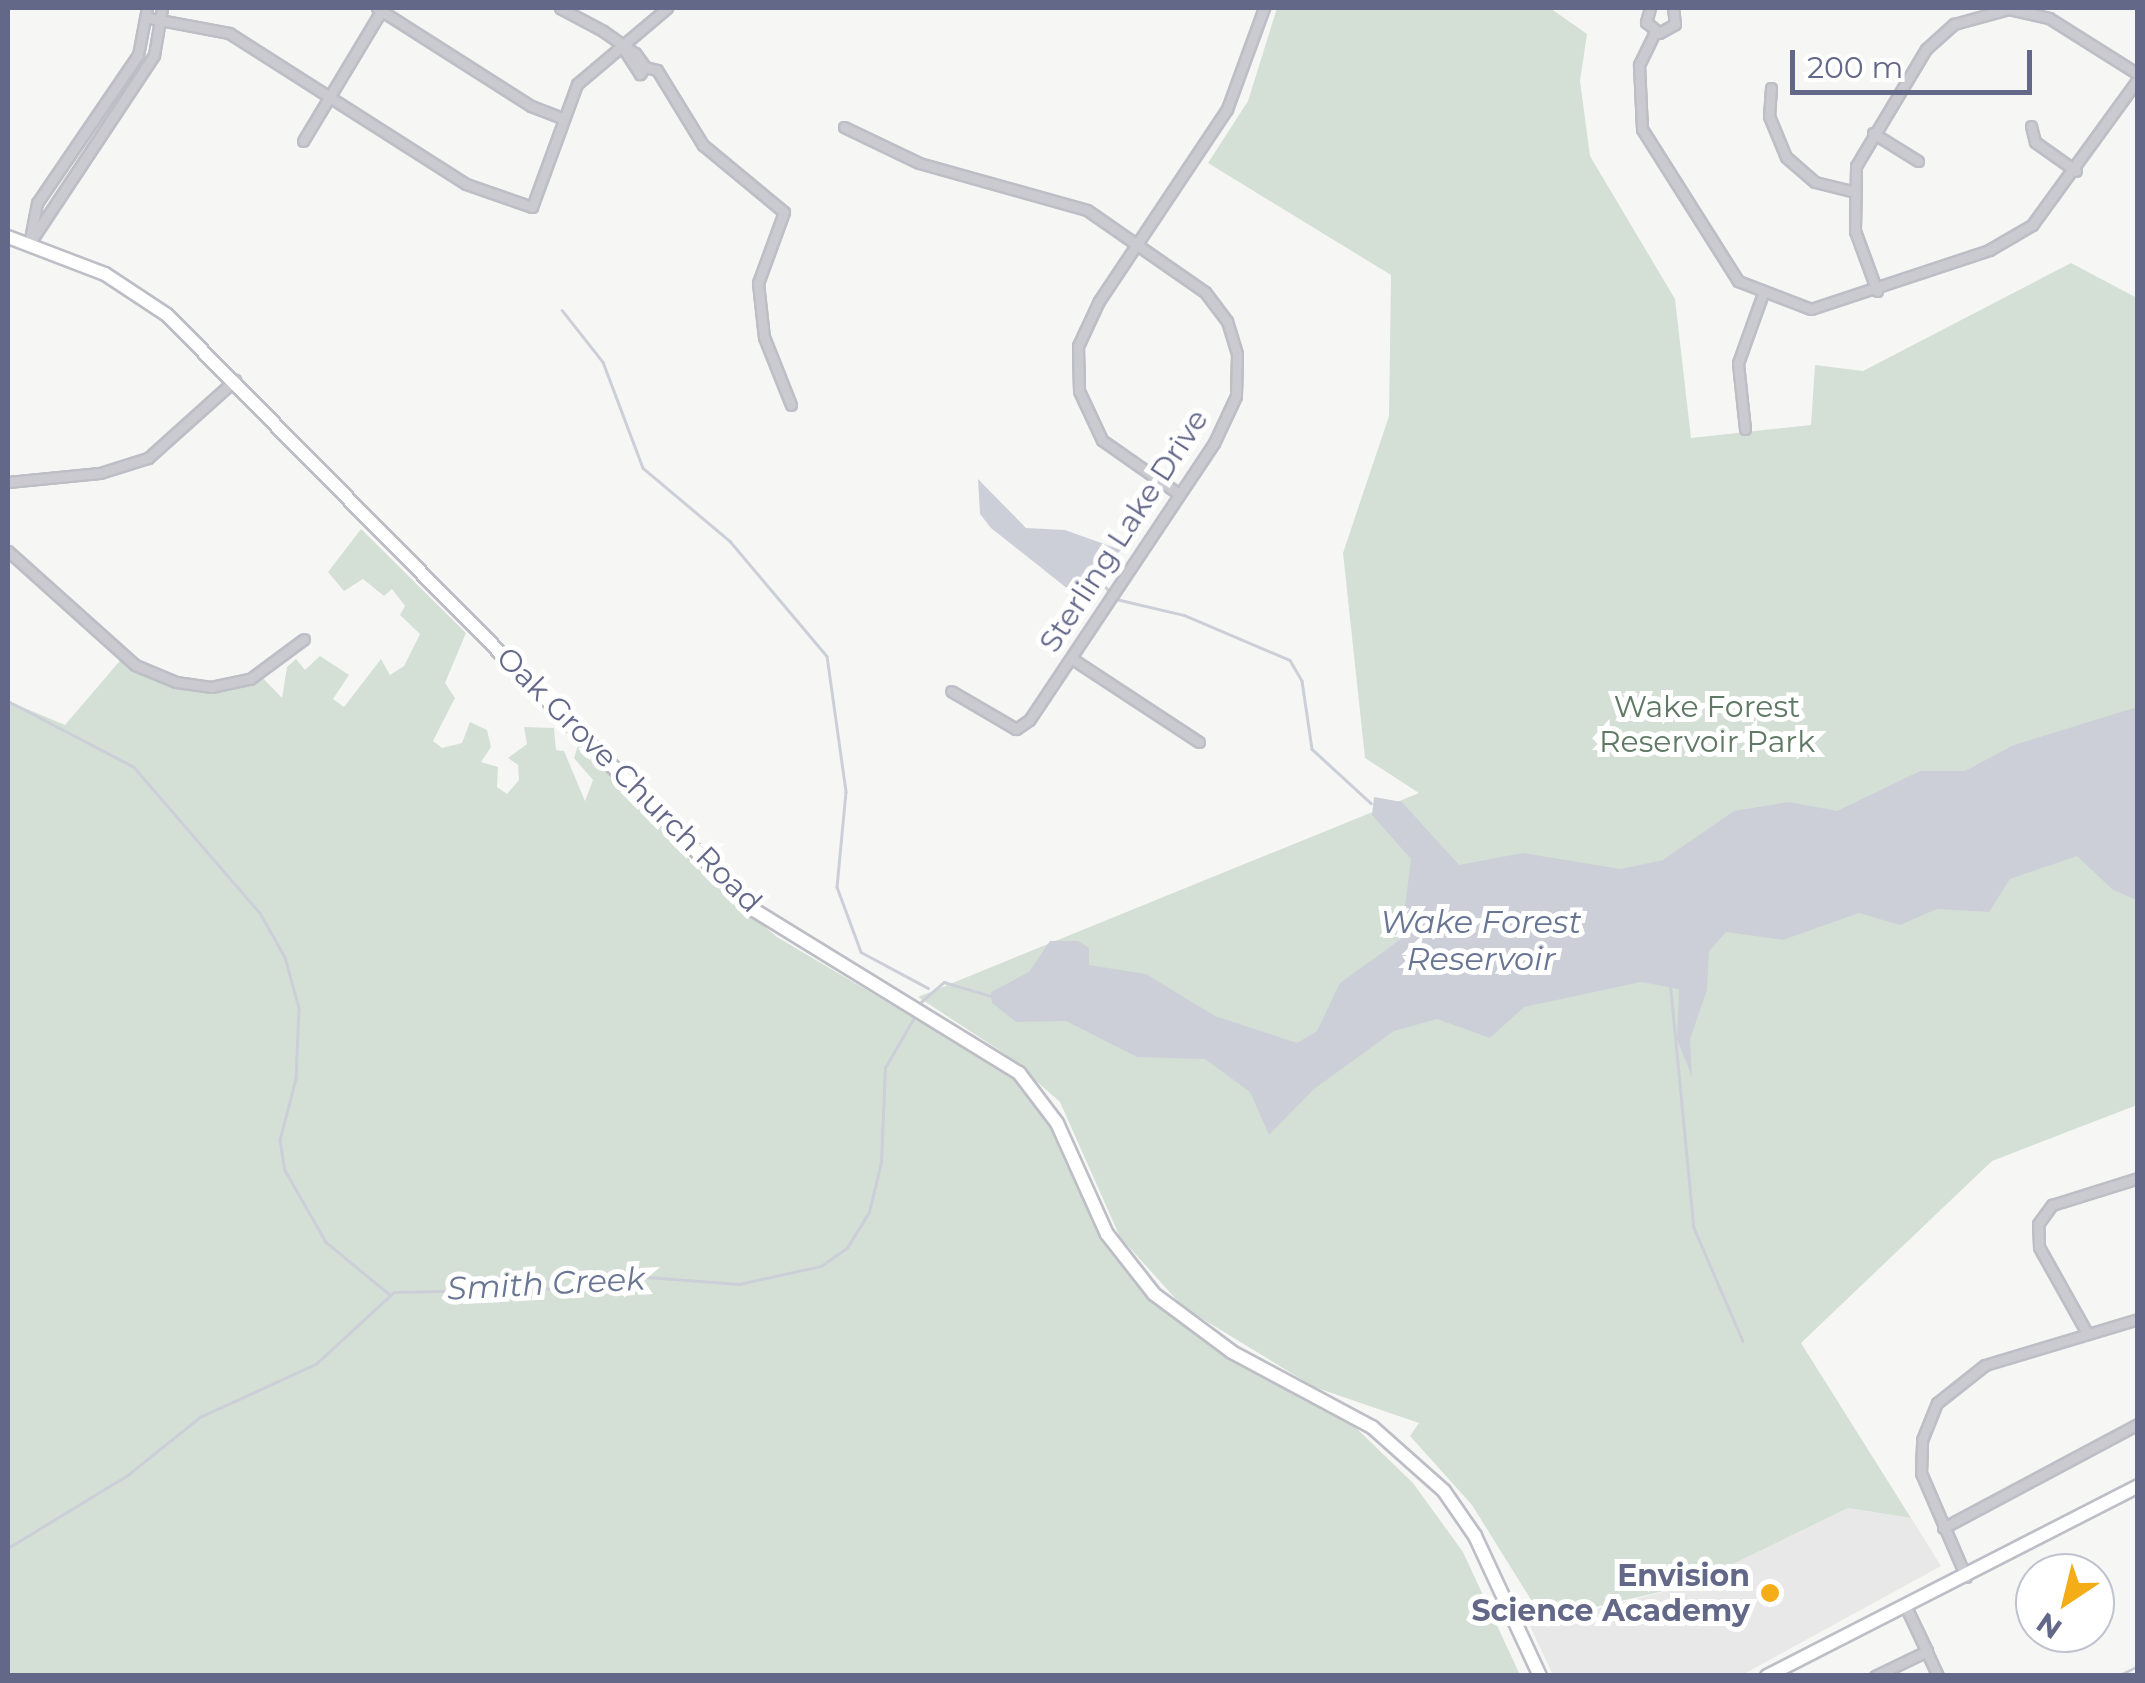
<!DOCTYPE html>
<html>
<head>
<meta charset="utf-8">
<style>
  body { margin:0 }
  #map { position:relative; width:2145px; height:1683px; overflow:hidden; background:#f6f7f4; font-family:Montserrat,sans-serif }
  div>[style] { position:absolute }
  .built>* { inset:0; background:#e7e8e7 }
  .green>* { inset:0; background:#d4e0d6 }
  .water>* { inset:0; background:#cccfd8 }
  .stream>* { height:2.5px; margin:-1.25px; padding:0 1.25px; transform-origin:1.25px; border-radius:1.25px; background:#cccfd8 }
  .roads { filter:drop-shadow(2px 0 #bdbec6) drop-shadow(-2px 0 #bdbec6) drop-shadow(0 2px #bdbec6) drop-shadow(0 -2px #bdbec6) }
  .street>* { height:9px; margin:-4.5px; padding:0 4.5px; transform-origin:4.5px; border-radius:4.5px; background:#cacad0 }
  .secondary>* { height:12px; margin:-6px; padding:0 6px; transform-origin:6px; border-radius:6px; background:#fff }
  .dots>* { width:28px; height:28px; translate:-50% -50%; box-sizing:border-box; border:5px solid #fff; border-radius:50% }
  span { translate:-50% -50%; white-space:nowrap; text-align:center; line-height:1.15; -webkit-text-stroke:10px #fff; paint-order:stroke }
  .street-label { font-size:30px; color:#636788 }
  .park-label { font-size:30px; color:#5f7965 }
  .poi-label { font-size:30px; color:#636788; font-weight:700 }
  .right { translate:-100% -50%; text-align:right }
  .water-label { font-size:32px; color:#687593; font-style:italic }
  .frame { position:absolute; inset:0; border:10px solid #636788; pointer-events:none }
  .north { position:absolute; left:2015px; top:1553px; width:100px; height:100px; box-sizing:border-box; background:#fff; border:2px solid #c1c2cf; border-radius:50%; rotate:215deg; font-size:28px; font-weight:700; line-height:40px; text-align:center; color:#636788 }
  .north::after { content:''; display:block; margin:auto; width:35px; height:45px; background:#f4ac17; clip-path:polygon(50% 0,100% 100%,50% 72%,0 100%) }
  .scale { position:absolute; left:1790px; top:50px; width:242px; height:45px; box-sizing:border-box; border:5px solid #636788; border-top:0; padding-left:12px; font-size:30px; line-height:35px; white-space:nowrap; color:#636788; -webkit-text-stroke:8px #fff; paint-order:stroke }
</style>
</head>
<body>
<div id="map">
  <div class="built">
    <i style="clip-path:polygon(1848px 1508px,1911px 1518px,1941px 1566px,1742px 1675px,1553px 1675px,1530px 1626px,1690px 1585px)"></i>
  </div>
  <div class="green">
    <i style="clip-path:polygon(1277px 8px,1550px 8px,1587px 34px,1580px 81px,1590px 156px,1675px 299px,1691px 438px,1811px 425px,1815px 365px,1863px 371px,2071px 263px,2137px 298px,2137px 1105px,1992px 1161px,1801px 1343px,1911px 1518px,1848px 1508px,1690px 1585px,1543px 1619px,1472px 1505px,1410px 1436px,1419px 1423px,1314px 1387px,1183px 1307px,1120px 1237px,1060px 1102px,1005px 1054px,918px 997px,1419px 793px,1365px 758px,1343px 553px,1389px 416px,1391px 275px,1208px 163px,1248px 101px)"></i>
    <i style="clip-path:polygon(361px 529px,466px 633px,445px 683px,455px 698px,433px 741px,442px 748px,462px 743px,470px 722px,487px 730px,491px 747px,481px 762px,498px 767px,497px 787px,507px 794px,519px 780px,518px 765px,508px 758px,527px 744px,524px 727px,554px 728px,556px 750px,564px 751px,585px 801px,593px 780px,574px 758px,579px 742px,707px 878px,777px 937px,1014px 1077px,1042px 1110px,1123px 1266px,1203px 1339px,1353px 1425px,1413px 1483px,1463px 1552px,1520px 1675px,8px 1676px,8px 701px,65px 725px,124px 656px,198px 686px,259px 674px,282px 698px,287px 667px,296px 659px,305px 670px,320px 656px,349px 675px,333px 699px,344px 707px,381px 659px,390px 675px,404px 666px,420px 634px,400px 615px,405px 606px,392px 589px,384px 596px,363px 579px,344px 591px,328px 572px)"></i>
  </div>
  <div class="water">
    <i style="clip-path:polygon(978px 479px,1026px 528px,1065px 530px,1121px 550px,1078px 597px,991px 528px,980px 514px)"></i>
    <i style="clip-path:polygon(2137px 707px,2137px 900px,2113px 890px,2077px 856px,2010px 879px,1989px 912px,1937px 909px,1900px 925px,1859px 913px,1783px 940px,1726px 932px,1709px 951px,1707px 990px,1690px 1039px,1692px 1077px,1677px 1039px,1679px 989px,1641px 982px,1524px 1007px,1490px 1038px,1437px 1019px,1394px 1031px,1314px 1089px,1269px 1135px,1250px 1092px,1205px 1059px,1137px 1057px,1066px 1021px,1016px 1022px,992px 1003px,991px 992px,1029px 972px,1050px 941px,1078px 941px,1089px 948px,1089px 965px,1146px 974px,1215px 1016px,1297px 1043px,1317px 1031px,1340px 983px,1401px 939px,1411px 859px,1372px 815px,1374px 797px,1402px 802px,1459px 865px,1523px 853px,1621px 869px,1663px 860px,1734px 811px,1789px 802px,1837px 811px,1920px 771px,1965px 771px,2014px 745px)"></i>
  </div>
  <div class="stream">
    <i style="left:562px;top:310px;width:66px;rotate:51.7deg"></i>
    <i style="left:603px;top:362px;width:113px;rotate:69.3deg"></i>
    <i style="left:643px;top:468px;width:114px;rotate:40deg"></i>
    <i style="left:730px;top:541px;width:150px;rotate:49.9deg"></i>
    <i style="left:827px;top:656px;width:137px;rotate:82deg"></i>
    <i style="left:846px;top:792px;width:95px;rotate:95.4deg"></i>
    <i style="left:837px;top:887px;width:69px;rotate:69.7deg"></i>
    <i style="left:861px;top:952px;width:76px;rotate:28.2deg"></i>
    <i style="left:1097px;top:577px;width:21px;rotate:49deg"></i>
    <i style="left:1116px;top:599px;width:70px;rotate:13.2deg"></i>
    <i style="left:1184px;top:615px;width:115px;rotate:23deg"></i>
    <i style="left:1290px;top:660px;width:24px;rotate:60deg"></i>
    <i style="left:1302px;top:681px;width:69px;rotate:81.6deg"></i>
    <i style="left:1312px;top:749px;width:80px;rotate:42.5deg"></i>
    <i style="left:8px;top:701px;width:142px;rotate:27.6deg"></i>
    <i style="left:134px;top:767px;width:193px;rotate:49.2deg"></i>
    <i style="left:260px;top:913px;width:51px;rotate:60.4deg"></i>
    <i style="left:285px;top:957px;width:53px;rotate:74.6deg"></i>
    <i style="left:299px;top:1008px;width:71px;rotate:92.4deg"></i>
    <i style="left:296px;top:1079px;width:63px;rotate:104.7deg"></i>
    <i style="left:280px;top:1140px;width:30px;rotate:81deg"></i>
    <i style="left:285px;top:1170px;width:83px;rotate:60.3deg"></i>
    <i style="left:326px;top:1242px;width:82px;rotate:39.5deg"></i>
    <i style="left:1670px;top:980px;width:249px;rotate:84.5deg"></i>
    <i style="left:1694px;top:1228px;width:123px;rotate:66.6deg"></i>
    <i style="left:921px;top:1002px;width:30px;rotate:-41deg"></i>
    <i style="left:944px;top:982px;width:49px;rotate:16.6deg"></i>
    <i style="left:8px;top:1548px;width:142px;rotate:-31.4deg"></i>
    <i style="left:129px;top:1474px;width:91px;rotate:-38.8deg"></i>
    <i style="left:200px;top:1417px;width:128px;rotate:-24.6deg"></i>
    <i style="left:316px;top:1364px;width:106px;rotate:-42.7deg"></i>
    <i style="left:394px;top:1292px;width:198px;rotate:-1.2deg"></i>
    <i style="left:592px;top:1288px;width:32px;rotate:-24deg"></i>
    <i style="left:621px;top:1275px;width:118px;rotate:4.4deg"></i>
    <i style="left:739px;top:1284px;width:84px;rotate:-12.4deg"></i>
    <i style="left:821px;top:1266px;width:32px;rotate:-35deg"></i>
    <i style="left:847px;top:1248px;width:42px;rotate:-58.6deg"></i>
    <i style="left:869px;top:1212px;width:51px;rotate:-76.5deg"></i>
    <i style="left:881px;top:1162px;width:94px;rotate:-87.6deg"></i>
    <i style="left:885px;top:1068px;width:60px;rotate:-60deg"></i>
    <i style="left:2118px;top:1676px;width:22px;rotate:-27deg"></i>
  </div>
  <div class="roads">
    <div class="street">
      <i style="left:377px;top:8px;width:183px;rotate:32.5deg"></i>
      <i style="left:531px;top:106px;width:34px;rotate:21deg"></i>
      <i style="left:560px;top:8px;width:49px;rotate:28.1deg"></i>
      <i style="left:603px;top:31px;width:39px;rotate:35deg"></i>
      <i style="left:635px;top:53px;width:17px;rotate:54deg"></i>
      <i style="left:645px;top:67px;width:9px;rotate:126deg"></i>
      <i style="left:640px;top:74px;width:37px;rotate:-123deg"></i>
      <i style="left:1650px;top:8px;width:15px;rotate:106deg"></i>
      <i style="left:1646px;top:22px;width:17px;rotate:40deg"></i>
      <i style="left:1659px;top:33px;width:18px;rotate:-29deg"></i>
      <i style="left:1675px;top:24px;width:16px;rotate:-97deg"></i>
      <i style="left:149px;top:18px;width:81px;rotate:10.6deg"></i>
      <i style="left:229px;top:33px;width:281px;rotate:32.5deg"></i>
      <i style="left:466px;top:184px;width:70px;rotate:19.2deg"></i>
      <i style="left:532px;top:207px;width:131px;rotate:-69.9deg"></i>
      <i style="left:577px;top:84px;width:118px;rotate:-40.2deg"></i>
      <i style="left:1655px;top:32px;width:37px;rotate:116deg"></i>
      <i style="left:1639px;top:65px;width:64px;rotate:87.3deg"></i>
      <i style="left:1642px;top:129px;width:180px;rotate:57.7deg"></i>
      <i style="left:1738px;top:281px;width:78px;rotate:21deg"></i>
      <i style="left:1811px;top:309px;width:188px;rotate:-18.3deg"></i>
      <i style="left:1989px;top:250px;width:50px;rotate:-30.2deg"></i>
      <i style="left:2032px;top:225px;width:180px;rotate:-54deg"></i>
      <i style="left:645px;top:67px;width:12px;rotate:14deg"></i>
      <i style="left:657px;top:70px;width:88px;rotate:58.5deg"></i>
      <i style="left:703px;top:145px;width:105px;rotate:39.6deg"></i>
      <i style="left:784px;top:212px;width:76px;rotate:110.1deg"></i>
      <i style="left:758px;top:283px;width:54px;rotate:83.7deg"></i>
      <i style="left:764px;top:337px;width:73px;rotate:68.3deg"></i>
      <i style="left:1771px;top:88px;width:28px;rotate:94deg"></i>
      <i style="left:1769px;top:116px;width:44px;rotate:67.5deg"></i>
      <i style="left:1786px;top:157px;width:38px;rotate:41deg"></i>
      <i style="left:1815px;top:182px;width:37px;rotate:14deg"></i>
      <i style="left:2031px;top:126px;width:16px;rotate:76deg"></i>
      <i style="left:2035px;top:142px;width:50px;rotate:35.3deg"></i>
      <i style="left:844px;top:127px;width:83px;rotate:25.6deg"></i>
      <i style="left:919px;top:163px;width:174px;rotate:15.6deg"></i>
      <i style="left:1087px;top:210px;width:144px;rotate:34.8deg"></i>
      <i style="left:1205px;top:292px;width:36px;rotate:53deg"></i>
      <i style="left:1227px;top:321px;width:34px;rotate:73deg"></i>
      <i style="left:1237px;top:354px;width:42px;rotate:91.4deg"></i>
      <i style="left:1236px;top:396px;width:52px;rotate:115.1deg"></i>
      <i style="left:1214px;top:443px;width:333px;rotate:123.7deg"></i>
      <i style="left:1029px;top:720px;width:16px;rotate:145deg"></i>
      <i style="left:1016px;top:729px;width:75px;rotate:-149.7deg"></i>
      <i style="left:1873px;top:133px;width:53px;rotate:31.9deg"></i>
      <i style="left:303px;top:141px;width:155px;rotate:-59deg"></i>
      <i style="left:29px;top:244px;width:227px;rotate:-56.5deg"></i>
      <i style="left:154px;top:55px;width:48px;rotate:-80.3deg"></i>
      <i style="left:29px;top:244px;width:42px;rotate:-79deg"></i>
      <i style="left:37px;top:203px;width:179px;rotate:-55.7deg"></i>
      <i style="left:138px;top:55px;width:48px;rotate:-79.2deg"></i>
      <i style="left:1877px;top:291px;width:64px;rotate:-110.1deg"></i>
      <i style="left:1855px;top:231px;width:65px;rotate:-89.1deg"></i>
      <i style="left:1856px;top:166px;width:136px;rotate:-59.1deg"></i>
      <i style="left:1926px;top:49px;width:38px;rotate:-42deg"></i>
      <i style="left:1954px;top:24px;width:57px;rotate:-15.3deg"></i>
      <i style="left:2009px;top:9px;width:41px;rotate:12.7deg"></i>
      <i style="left:2049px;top:18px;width:105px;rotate:32.2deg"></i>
      <i style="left:1745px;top:429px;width:66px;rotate:-96.1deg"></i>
      <i style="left:1738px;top:363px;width:71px;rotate:-70.3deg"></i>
      <i style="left:8px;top:482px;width:92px;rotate:-5.6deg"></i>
      <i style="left:100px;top:473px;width:50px;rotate:-17.4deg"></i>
      <i style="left:148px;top:458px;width:117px;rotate:-41.9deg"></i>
      <i style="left:1179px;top:494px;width:94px;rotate:-145deg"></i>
      <i style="left:1102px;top:440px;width:54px;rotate:-115.1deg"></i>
      <i style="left:1079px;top:391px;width:45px;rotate:-91.3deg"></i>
      <i style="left:1078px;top:346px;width:50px;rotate:-65deg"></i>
      <i style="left:1099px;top:301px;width:231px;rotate:-56.3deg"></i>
      <i style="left:1227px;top:109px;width:108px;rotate:-69.9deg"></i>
      <i style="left:8px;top:551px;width:171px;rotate:41.9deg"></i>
      <i style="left:135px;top:665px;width:44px;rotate:22.5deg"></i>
      <i style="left:176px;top:682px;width:35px;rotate:8deg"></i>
      <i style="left:211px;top:687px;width:40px;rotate:-12deg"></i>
      <i style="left:250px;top:679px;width:67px;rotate:-36.5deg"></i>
      <i style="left:1071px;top:658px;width:153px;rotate:33.3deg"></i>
      <i style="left:2087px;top:1333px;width:98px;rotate:-119.2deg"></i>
      <i style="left:2039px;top:1247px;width:23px;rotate:-92deg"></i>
      <i style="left:2038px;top:1224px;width:24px;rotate:-54deg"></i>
      <i style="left:2052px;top:1205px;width:90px;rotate:-17.4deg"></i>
      <i style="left:1943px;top:1528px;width:221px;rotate:-28.1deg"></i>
      <i style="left:1966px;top:1577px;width:113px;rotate:-113.4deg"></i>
      <i style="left:1921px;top:1473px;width:33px;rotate:-88deg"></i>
      <i style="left:1922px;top:1440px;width:40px;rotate:-68deg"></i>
      <i style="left:1937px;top:1403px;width:61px;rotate:-38.4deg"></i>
      <i style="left:1985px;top:1365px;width:160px;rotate:-16.7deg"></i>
      <i style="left:1905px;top:1605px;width:78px;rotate:65.1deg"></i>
      <i style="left:1905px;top:1605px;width:51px;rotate:64.4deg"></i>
      <i style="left:1875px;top:1676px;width:58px;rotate:-25.7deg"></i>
    </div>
    <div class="secondary">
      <i style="left:8px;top:237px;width:104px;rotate:20.9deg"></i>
      <i style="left:105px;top:274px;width:74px;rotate:33.5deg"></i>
      <i style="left:167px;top:315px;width:836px;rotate:45.39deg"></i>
      <i style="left:754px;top:910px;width:311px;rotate:31.6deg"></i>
      <i style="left:1019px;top:1073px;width:63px;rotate:52.8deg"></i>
      <i style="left:1057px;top:1123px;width:122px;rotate:65.8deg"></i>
      <i style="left:1107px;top:1234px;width:76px;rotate:51.9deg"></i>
      <i style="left:1154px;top:1294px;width:97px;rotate:36.6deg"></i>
      <i style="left:1232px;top:1352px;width:159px;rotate:28.2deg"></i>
      <i style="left:1372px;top:1427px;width:96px;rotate:41.6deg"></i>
      <i style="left:1444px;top:1491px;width:55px;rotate:55.4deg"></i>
      <i style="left:1475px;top:1536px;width:154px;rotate:65.1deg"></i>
      <i style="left:1767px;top:1676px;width:417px;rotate:-27.1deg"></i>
    </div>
  </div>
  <div class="dots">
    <i style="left:1770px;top:1593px;background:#f4ac17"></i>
  </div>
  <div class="street-label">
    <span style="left:1124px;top:531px;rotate:-57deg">Sterling Lake Drive</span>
    <span style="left:629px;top:780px;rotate:45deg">Oak Grove Church Road</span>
  </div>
  <div class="park-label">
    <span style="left:1707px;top:724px">Wake Forest<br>Reservoir Park</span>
  </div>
  <div class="poi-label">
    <span class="right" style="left:1750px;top:1593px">Envision<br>Science Academy</span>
  </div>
  <div class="water-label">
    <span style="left:1481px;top:941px">Wake Forest<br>Reservoir</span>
    <span style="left:546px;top:1284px;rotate:-3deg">Smith Creek</span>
  </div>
  <div class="frame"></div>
  <div class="north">N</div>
  <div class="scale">200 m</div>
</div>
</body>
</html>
